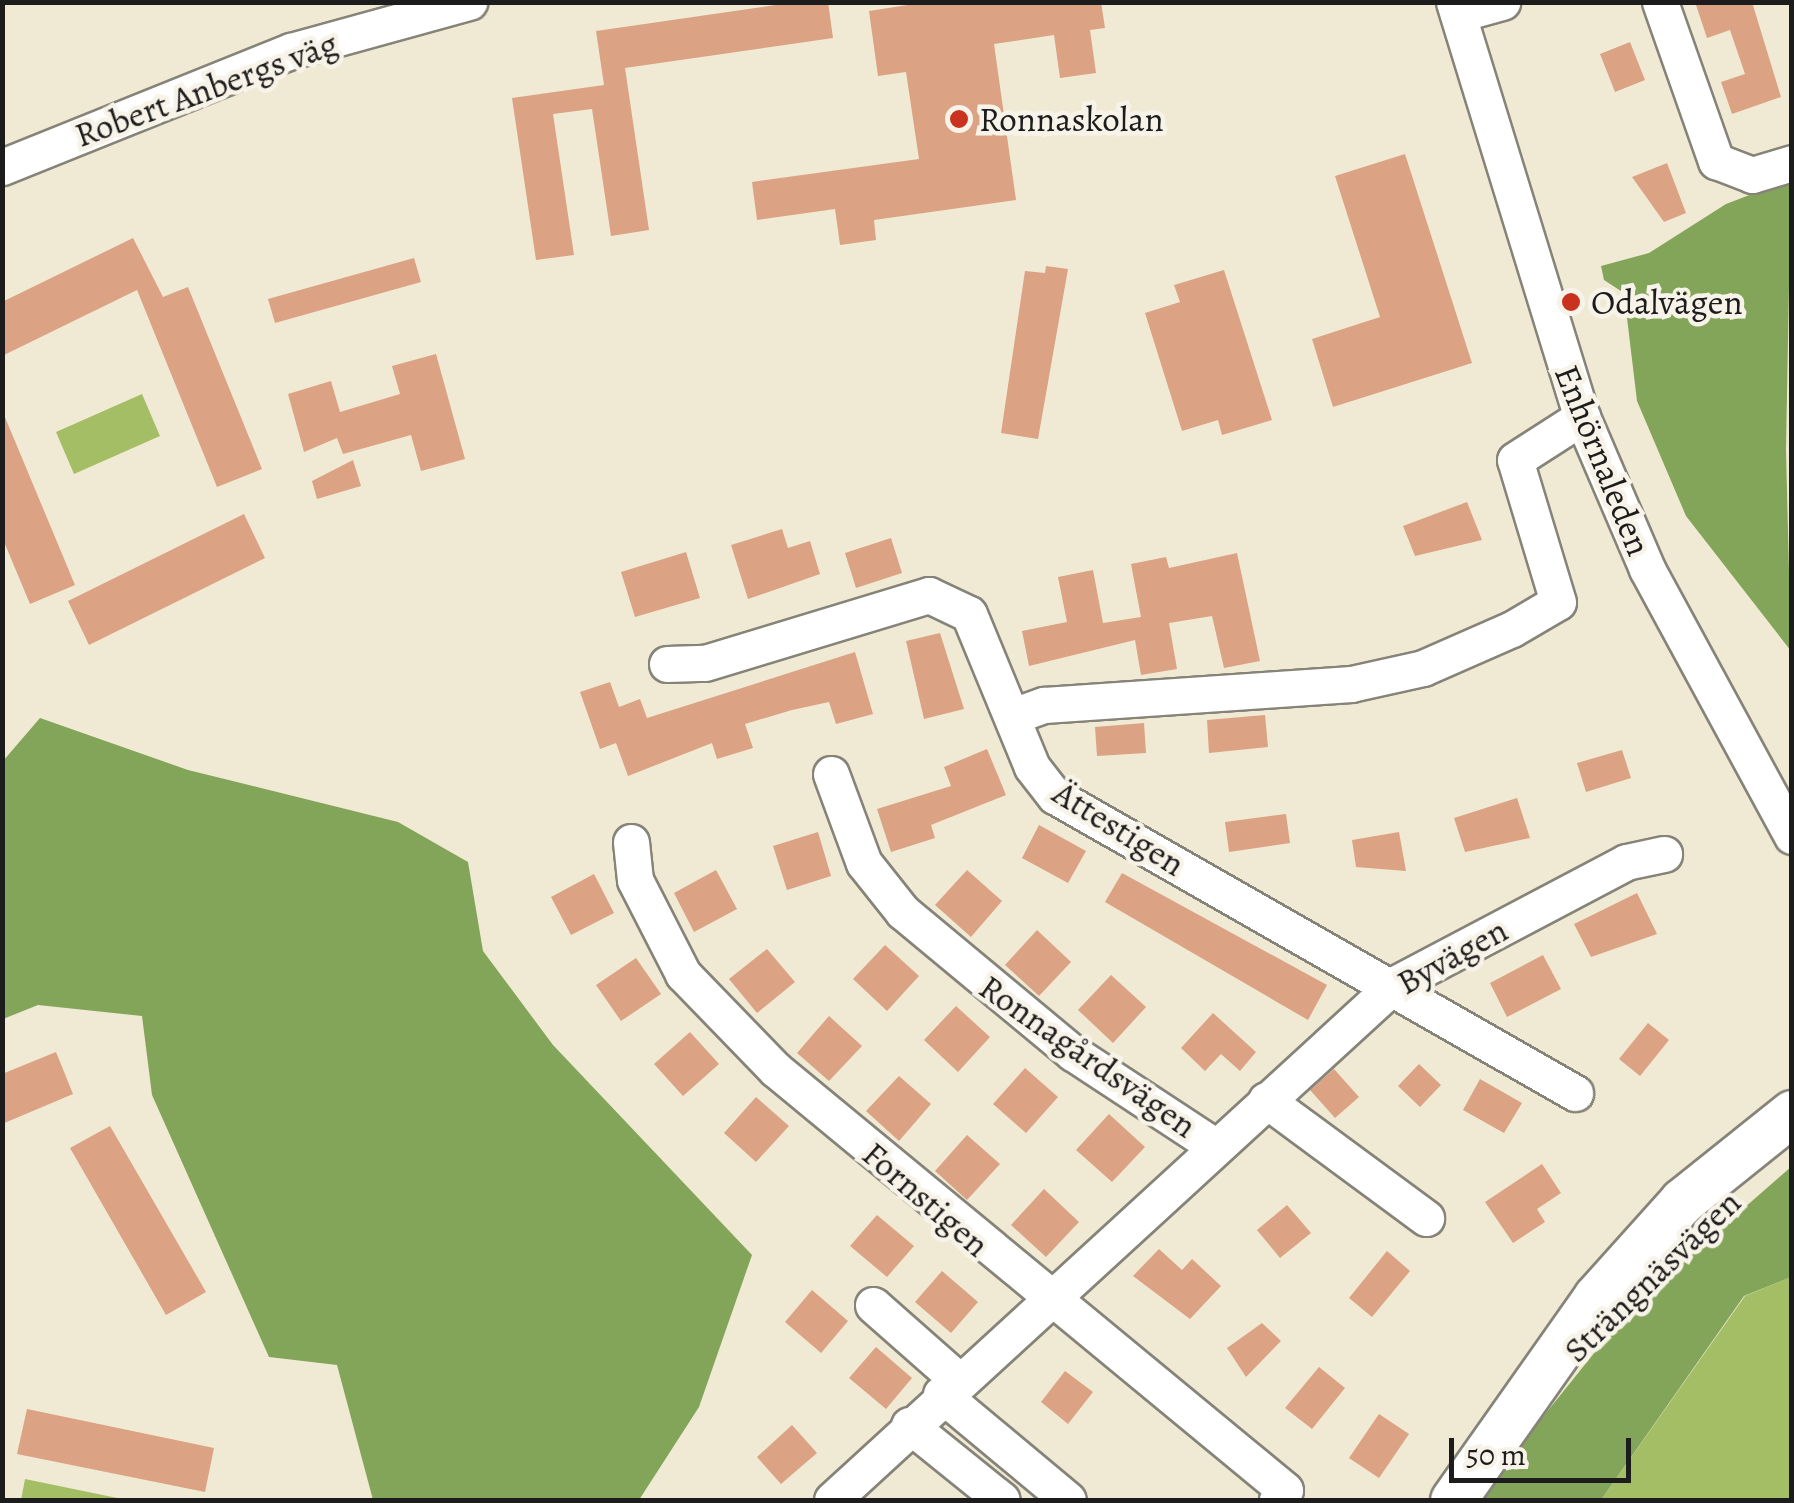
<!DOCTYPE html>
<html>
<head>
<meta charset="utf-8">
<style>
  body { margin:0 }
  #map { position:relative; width:1794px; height:1503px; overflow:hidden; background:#f0ead4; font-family:Alegreya,serif }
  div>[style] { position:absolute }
  .green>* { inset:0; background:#a4be65 }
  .forest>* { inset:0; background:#83a55a }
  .building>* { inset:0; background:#dba284 }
  .roads { filter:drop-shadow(2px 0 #868378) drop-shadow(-2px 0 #868378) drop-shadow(0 2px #868378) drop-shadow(0 -2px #868378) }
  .minor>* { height:35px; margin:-17.5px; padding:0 17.5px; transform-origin:17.5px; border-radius:17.5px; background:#fff }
  .major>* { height:45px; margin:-22.5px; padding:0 22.5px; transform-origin:22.5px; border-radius:22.5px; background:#fff }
  .dots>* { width:28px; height:28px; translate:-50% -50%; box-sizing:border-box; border:5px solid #f7f3e8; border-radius:50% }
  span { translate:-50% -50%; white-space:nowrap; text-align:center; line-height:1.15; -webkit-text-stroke:9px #f7f3e8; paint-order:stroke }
  .street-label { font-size:35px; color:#1c1c1c }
  .poi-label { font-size:35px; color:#1c1c1c }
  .left { translate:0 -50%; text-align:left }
  .frame { position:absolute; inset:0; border:5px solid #1c1c1c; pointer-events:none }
  .scale { position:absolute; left:1449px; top:1438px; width:182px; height:45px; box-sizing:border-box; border:5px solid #1c1c1c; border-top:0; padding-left:12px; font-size:30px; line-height:35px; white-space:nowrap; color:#1c1c1c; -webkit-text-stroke:8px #f7f3e8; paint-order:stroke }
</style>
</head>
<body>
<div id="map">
  <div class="green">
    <i style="clip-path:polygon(142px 394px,160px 436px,74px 474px,56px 432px)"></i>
    <i style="clip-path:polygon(1791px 1277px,1791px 1500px,1601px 1500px,1745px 1296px)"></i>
    <i style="clip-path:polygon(25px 1479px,127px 1500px,21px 1500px)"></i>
  </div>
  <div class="forest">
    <i style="clip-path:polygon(1791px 179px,1786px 450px,1791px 651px,1686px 516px,1637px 401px,1624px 293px,1604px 280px,1601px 266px,1649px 253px,1726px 204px)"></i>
    <i style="clip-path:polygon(40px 718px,188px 770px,398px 822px,468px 862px,483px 951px,553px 1045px,752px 1255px,699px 1407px,639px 1500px,373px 1500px,337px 1365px,269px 1357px,152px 1095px,142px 1016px,38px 1005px,3px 1019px,3px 761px)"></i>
    <i style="clip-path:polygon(1791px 1167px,1791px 1277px,1744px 1296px,1601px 1500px,1476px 1500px,1632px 1306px)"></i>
  </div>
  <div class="building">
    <i style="clip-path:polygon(796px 2px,828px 2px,833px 38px,625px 68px,649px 230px,611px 236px,592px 109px,553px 114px,574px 255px,536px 260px,512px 98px,604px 85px,596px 31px)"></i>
    <i style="clip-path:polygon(927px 2px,1101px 2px,1105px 28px,1090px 30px,1096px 73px,1060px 78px,1054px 35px,994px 44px,1016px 200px,874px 220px,876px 240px,840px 245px,835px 209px,757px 220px,752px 182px,919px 159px,906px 72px,878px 76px,869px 11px)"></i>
    <i style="clip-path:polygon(1695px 2px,1752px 2px,1781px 97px,1732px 114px,1721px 82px,1745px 74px,1730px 30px,1707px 38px)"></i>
    <i style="clip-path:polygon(1630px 42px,1645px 80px,1615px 92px,1600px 54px)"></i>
    <i style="clip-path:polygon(1405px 154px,1472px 363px,1333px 407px,1312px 339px,1380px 317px,1335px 176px)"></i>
    <i style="clip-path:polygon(1667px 163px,1686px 213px,1664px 222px,1632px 177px)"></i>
    <i style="clip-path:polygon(133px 238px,163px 297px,188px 287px,262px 469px,217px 487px,137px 290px,2px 356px,2px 302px)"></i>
    <i style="clip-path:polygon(414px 258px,421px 282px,275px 323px,268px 299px)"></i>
    <i style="clip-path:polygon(1046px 266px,1068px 269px,1038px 439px,1001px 433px,1025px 271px,1045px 273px)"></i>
    <i style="clip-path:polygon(1224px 270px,1272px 420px,1222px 435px,1218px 420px,1182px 431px,1145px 313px,1180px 302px,1174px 285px)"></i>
    <i style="clip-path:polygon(436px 354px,465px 459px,421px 471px,411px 435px,343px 454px,337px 438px,304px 452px,288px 394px,331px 381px,340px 412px,400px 394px,392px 366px)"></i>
    <i style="clip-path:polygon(2px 410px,75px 585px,30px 604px,2px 537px)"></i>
    <i style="clip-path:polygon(353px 460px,361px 486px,317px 499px,312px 481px)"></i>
    <i style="clip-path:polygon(1467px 502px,1482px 540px,1415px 556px,1403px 526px)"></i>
    <i style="clip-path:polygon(244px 514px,265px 558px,89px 645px,68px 601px)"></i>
    <i style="clip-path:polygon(782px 529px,788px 548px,810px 541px,820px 574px,748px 599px,731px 545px)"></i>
    <i style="clip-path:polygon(891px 538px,902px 573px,856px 588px,845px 553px)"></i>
    <i style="clip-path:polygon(686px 552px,700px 598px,635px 617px,621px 572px)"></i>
    <i style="clip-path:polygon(1237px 553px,1260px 661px,1224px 668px,1212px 616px,1169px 623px,1177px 669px,1141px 675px,1135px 640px,1029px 666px,1022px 631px,1067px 622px,1058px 577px,1093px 570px,1103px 623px,1141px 617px,1131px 564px,1166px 557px,1169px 568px)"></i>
    <i style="clip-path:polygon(940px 633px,964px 709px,924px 719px,906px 641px)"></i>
    <i style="clip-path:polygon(855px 652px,873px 714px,836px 724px,829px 702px,792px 710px,745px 724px,753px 748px,717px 759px,712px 743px,628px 776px,616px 743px,600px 749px,580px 692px,610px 682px,619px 707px,640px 699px,647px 718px)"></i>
    <i style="clip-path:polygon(1265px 715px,1268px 747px,1209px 753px,1207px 720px)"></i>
    <i style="clip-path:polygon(1144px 723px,1146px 753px,1097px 756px,1095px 727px)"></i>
    <i style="clip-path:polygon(987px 749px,1006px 795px,931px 825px,935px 838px,891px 852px,877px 809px,951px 786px,944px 767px)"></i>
    <i style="clip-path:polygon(1622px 750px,1631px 778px,1586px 792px,1577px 763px)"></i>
    <i style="clip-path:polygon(1517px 798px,1530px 838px,1465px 852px,1454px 818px)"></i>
    <i style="clip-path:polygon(1286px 814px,1290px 843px,1229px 852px,1225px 822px)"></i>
    <i style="clip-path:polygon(1039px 825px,1086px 851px,1068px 883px,1022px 858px)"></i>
    <i style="clip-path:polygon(818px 832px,831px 876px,787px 890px,773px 846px)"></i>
    <i style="clip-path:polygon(1399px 832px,1406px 871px,1356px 867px,1352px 840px)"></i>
    <i style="clip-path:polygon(716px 870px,737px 909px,694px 932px,674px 893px)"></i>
    <i style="clip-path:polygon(967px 870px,1002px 901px,971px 937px,935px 905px)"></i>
    <i style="clip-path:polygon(1122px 873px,1327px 985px,1308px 1020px,1105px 902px)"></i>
    <i style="clip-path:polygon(594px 874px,614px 913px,571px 935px,551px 897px)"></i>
    <i style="clip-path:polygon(1637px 893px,1657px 934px,1591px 957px,1574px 924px)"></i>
    <i style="clip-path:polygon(1037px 930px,1071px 962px,1039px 996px,1005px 965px)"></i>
    <i style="clip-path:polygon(885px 945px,919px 976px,887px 1011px,853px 979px)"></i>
    <i style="clip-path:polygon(767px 949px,795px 982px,757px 1013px,729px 979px)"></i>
    <i style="clip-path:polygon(1543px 955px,1561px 989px,1507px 1017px,1490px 983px)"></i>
    <i style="clip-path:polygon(636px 958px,661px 994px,621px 1021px,596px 985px)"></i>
    <i style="clip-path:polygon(1111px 975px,1146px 1007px,1113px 1043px,1078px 1010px)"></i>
    <i style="clip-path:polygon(956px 1006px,990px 1037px,958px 1072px,924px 1040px)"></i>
    <i style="clip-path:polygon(1213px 1013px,1256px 1052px,1240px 1071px,1221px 1054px,1205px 1071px,1181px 1048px)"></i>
    <i style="clip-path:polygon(829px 1016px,862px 1046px,829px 1081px,797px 1053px)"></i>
    <i style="clip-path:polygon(1648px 1023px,1669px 1040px,1640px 1076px,1619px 1059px)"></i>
    <i style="clip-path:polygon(690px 1032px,719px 1064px,683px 1096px,654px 1064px)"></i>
    <i style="clip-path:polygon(56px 1052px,73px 1094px,2px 1124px,2px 1074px)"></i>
    <i style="clip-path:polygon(1419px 1064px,1441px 1085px,1420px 1107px,1398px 1086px)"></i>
    <i style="clip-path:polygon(1025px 1068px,1058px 1097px,1026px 1133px,993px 1104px)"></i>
    <i style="clip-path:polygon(1334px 1069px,1359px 1097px,1335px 1118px,1310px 1090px)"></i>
    <i style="clip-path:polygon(899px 1076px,931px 1104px,899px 1141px,866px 1111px)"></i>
    <i style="clip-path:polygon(1480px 1079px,1522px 1103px,1504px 1133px,1463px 1110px)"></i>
    <i style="clip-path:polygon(756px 1097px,789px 1126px,756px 1162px,724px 1133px)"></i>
    <i style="clip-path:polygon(1109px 1114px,1145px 1147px,1112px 1182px,1076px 1150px)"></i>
    <i style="clip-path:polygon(110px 1126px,206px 1292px,166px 1315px,70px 1148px)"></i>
    <i style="clip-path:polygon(967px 1135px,1000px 1164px,967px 1200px,935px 1171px)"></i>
    <i style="clip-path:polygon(1542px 1164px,1561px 1193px,1537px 1209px,1545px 1222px,1513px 1243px,1485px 1202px)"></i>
    <i style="clip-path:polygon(1044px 1189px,1079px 1222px,1046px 1257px,1011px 1225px)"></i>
    <i style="clip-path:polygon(1287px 1205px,1311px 1233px,1280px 1258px,1257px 1230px)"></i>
    <i style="clip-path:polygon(877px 1215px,914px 1246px,887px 1277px,850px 1246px)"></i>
    <i style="clip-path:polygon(1159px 1249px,1182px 1270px,1192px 1259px,1221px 1286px,1190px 1319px,1133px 1276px)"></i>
    <i style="clip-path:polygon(1387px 1251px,1410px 1271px,1372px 1317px,1349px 1298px)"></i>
    <i style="clip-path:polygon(942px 1271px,978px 1302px,951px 1333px,915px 1302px)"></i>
    <i style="clip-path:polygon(812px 1290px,848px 1321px,821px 1353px,785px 1322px)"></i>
    <i style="clip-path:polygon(1262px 1323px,1281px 1341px,1246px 1377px,1227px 1348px)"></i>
    <i style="clip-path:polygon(876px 1347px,912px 1378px,886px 1409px,849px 1378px)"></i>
    <i style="clip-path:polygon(1319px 1367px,1345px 1388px,1312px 1429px,1285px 1408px)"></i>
    <i style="clip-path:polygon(1065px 1371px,1093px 1392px,1068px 1424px,1041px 1402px)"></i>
    <i style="clip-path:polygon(27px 1409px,214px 1448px,205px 1492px,17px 1454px)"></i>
    <i style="clip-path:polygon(1379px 1414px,1409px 1434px,1379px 1478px,1349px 1458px)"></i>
    <i style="clip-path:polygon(792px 1425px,817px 1453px,781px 1484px,757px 1457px)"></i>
  </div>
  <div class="roads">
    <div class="minor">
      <i style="left:1454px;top:2px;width:434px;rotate:72.9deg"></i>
      <i style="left:1582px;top:417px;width:165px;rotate:66.8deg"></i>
      <i style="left:1647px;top:569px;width:304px;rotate:61.5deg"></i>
      <i style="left:1660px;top:2px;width:169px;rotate:70.6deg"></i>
      <i style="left:1716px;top:161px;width:39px;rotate:21deg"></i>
      <i style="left:1752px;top:175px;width:42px;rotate:-16.7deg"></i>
      <i style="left:1458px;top:14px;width:46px;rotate:-15.3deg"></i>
      <i style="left:2px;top:167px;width:311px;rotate:-21.9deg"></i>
      <i style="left:291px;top:51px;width:185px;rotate:-15.4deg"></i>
      <i style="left:667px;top:664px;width:38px;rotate:-2deg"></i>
      <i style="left:705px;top:663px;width:234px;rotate:-16.9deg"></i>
      <i style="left:929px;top:595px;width:44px;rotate:25.4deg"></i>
      <i style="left:969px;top:614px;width:165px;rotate:67.6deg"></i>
      <i style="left:1032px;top:767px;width:37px;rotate:52deg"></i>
      <i style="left:1055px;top:796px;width:599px;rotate:29.73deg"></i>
      <i style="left:1013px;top:716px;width:33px;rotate:-20deg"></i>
      <i style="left:1044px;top:705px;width:308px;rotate:-3.9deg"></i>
      <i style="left:1351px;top:684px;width:74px;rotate:-12.5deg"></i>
      <i style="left:1423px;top:668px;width:97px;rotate:-23.7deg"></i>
      <i style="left:1512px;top:629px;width:53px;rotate:-30.4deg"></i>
      <i style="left:1558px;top:602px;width:148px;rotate:-106.8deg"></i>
      <i style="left:1515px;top:460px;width:80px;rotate:-32.7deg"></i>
      <i style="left:831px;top:774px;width:95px;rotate:69.7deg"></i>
      <i style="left:864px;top:863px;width:63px;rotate:51.5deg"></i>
      <i style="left:903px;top:912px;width:221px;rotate:39.7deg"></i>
      <i style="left:1073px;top:1053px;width:168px;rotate:33.3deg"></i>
      <i style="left:631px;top:842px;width:38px;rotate:84deg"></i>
      <i style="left:635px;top:880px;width:106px;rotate:62.9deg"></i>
      <i style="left:683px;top:974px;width:132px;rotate:45.9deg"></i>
      <i style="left:775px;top:1069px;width:661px;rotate:39.54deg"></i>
      <i style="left:1285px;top:1490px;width:13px;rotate:129deg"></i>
      <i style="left:1266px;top:1100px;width:199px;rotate:36.4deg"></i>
      <i style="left:873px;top:1305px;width:112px;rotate:41.4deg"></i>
      <i style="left:941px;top:1394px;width:165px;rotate:39.8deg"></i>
      <i style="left:909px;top:1425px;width:119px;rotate:38.9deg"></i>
      <i style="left:832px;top:1500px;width:764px;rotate:-42.51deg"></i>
      <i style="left:1395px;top:984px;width:261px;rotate:-27.8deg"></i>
      <i style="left:1626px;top:862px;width:39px;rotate:-12deg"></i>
    </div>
    <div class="major">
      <i style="left:1453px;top:1500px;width:248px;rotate:-54.8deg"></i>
      <i style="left:1596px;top:1297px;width:129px;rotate:-48.1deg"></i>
      <i style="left:1682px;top:1201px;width:141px;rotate:-38.7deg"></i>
    </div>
  </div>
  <div class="dots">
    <i style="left:959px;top:119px;background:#c8321e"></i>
    <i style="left:1571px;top:302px;background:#c8321e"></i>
  </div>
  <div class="street-label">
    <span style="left:206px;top:89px;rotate:-20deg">Robert Anbergs väg</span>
    <span style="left:1603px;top:460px;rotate:68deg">Enhörnaleden</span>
    <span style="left:1119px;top:828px;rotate:32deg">Ättestigen</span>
    <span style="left:1452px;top:956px;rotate:-29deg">Byvägen</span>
    <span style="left:1088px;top:1056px;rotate:35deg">Ronnagårdsvägen</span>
    <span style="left:926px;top:1199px;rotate:41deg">Fornstigen</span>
    <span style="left:1652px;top:1276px;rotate:-44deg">Strängnäsvägen</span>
  </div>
  <div class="poi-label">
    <span class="left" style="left:979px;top:119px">Ronnaskolan</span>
    <span class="left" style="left:1591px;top:302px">Odalvägen</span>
  </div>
  <div class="frame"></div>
  <div class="scale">50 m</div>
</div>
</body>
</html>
